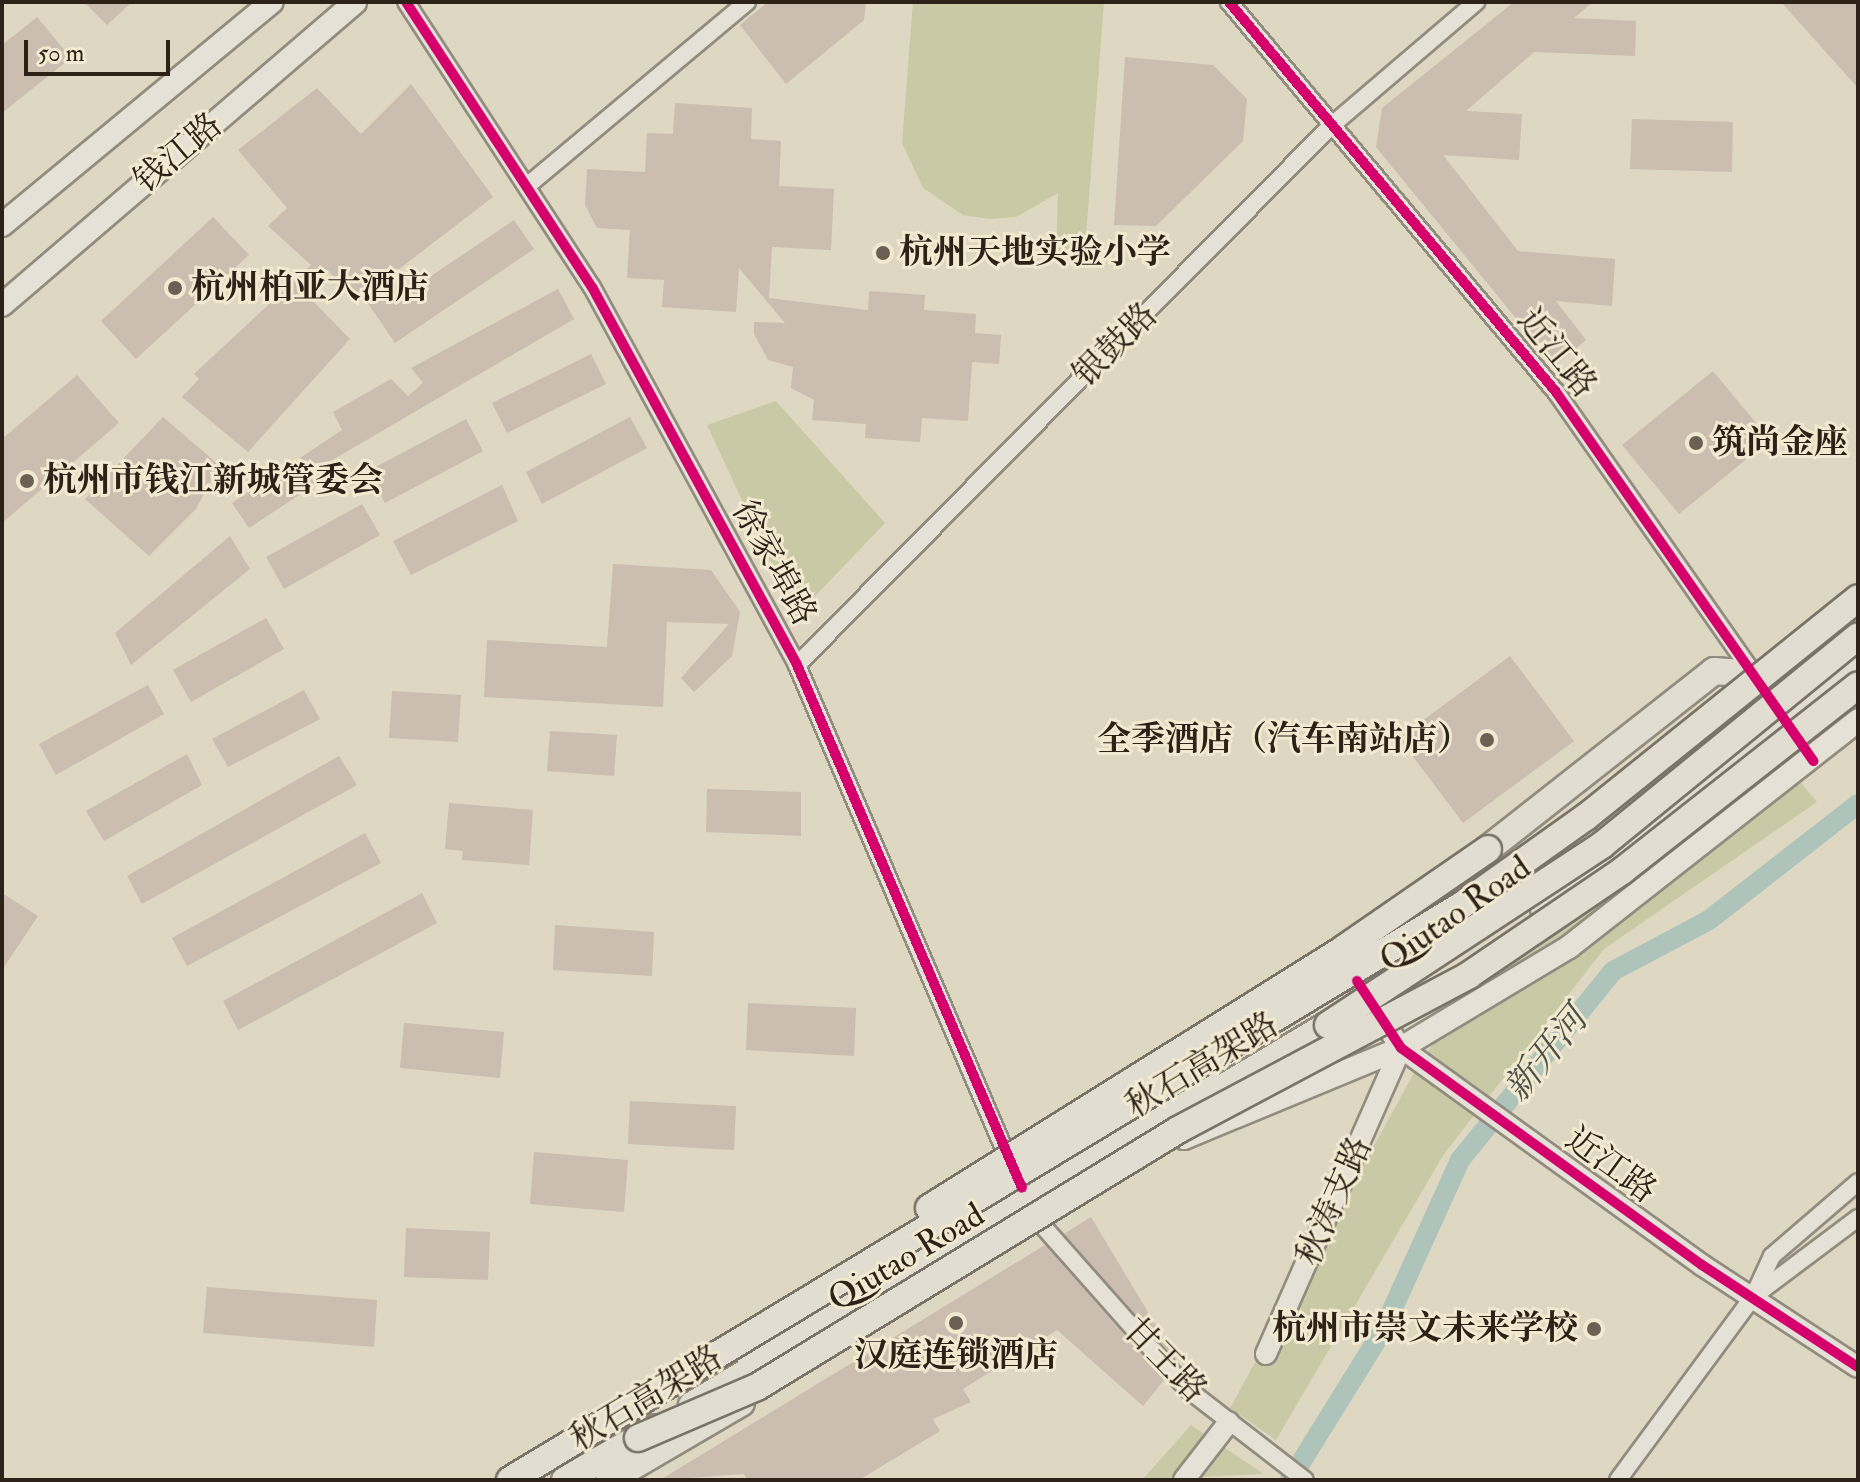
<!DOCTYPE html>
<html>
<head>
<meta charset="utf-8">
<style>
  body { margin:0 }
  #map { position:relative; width:1860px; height:1482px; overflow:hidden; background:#ded7c2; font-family:"IM FELL Double Pica","Noto Serif SC",serif }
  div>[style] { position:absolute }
  .green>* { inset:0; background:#c9caa5 }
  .canal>* { height:20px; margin:-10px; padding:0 10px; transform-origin:10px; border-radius:10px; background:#aec3ba }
  .building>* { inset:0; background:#cbbdaf }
  .roads { filter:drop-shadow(2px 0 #928c7f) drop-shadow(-2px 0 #928c7f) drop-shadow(0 2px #928c7f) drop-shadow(0 -2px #928c7f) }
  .minor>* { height:16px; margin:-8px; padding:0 8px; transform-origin:8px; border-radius:8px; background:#e5e1d7 }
  .tertiary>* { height:20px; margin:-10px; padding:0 10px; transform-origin:10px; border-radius:10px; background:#e5e1d7 }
  .secondary>* { height:22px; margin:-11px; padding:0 11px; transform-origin:11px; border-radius:11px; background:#e5e1d7 }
  .primary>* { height:26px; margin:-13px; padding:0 13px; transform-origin:13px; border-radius:13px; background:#e1ddd0 }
  .trunk>* { height:26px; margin:-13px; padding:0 13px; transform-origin:13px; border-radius:13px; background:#e1ddd0 }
  .bridges { filter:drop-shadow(2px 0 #797368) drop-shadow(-2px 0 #797368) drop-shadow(0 2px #797368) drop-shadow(0 -2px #797368) }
  .trunk-bridge>* { height:26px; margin:-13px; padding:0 13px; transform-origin:13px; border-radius:13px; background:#e1ddd0 }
  .cycleway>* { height:10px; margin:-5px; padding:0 5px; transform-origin:5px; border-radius:5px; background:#d6006c }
  .dots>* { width:22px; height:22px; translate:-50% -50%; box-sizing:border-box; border:4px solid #f1e9d0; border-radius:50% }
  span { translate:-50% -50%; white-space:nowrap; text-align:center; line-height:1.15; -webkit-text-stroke:6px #f1e9d0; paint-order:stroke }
  .street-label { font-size:34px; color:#2c2218 }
  .poi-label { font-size:34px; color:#2c2218; font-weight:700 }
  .left { translate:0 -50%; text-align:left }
  .right { translate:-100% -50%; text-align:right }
  .water-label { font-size:36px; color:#4d5047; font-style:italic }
  .frame { position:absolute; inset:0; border:4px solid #2c2218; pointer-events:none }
  .scale { position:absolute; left:24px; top:40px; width:146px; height:36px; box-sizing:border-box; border:4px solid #2c2218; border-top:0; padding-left:10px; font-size:24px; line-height:28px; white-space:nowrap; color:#2c2218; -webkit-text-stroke:6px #f1e9d0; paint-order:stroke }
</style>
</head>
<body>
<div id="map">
  <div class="green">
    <i style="clip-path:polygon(913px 2px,1104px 2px,1084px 262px,1056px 261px,1058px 193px,1016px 217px,990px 219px,963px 215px,923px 188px,902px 143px)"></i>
    <i style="clip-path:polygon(776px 401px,885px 523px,796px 616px,707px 425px)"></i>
    <i style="clip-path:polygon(1763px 736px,1817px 802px,1604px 949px,1444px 1154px,1276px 1440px,1230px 1408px,1414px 1073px,1489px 956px)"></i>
    <i style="clip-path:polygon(1191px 1425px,1264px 1474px,1142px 1480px)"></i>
  </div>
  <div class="canal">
    <i style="left:1290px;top:1480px;width:176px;rotate:-58.2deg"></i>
    <i style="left:1383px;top:1330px;width:187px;rotate:-65.6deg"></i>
    <i style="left:1460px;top:1160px;width:243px;rotate:-51deg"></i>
    <i style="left:1613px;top:971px;width:109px;rotate:-28deg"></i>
    <i style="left:1709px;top:920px;width:189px;rotate:-37.9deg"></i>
  </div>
  <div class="building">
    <i style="clip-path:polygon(84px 2px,132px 2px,107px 25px)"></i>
    <i style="clip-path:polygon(768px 2px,866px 2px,864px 20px,786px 84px,740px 25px)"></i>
    <i style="clip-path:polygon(1514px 2px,1593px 2px,1574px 18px,1636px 21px,1635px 56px,1534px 52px,1466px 111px,1522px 114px,1519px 160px,1443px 155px,1518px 251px,1615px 259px,1612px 306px,1556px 301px,1586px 340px,1555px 366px,1376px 147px,1382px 108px)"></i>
    <i style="clip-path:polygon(1781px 2px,1858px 2px,1858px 88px)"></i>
    <i style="clip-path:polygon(37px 17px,71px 58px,2px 113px,2px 45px)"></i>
    <i style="clip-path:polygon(1125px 57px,1213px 65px,1247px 99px,1243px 141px,1156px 226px,1114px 225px)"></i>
    <i style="clip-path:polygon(411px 84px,493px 197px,390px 276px,403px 295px,514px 220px,534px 249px,395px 343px,363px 296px,355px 302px,328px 270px,306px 294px,350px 339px,248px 452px,182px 397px,199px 379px,194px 374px,311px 265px,268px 226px,287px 208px,238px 150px,317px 88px,361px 134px)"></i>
    <i style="clip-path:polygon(675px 103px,752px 108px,751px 139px,781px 141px,779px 186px,834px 189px,831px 250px,772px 247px,769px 298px,868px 310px,869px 291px,925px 295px,924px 310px,976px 314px,975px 333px,1001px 335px,999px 364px,972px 362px,968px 421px,922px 418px,920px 442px,865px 438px,866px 424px,812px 420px,814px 400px,791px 388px,793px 367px,768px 360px,754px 334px,754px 322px,785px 323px,739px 268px,736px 312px,662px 307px,664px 280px,627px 278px,630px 230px,597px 228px,585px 205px,587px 169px,645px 172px,647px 133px,673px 134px)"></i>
    <i style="clip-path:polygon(1632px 119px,1733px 122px,1732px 172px,1630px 169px)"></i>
    <i style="clip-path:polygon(213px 217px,249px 255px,136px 359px,101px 321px)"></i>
    <i style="clip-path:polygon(558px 289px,574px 319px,322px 466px,328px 476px,249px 528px,232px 503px,342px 430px,333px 412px,391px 379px,408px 396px,423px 383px,411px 368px)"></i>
    <i style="clip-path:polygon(591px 354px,606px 384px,507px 433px,492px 403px)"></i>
    <i style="clip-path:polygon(1713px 371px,1770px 440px,1679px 514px,1622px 445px)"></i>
    <i style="clip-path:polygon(77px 375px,119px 423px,2px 523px,2px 439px)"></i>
    <i style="clip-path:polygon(163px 417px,219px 465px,196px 509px,149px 556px,85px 499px)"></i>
    <i style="clip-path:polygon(630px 417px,647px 448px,542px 504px,526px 472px)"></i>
    <i style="clip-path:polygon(466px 419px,483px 451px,385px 503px,368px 471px)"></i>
    <i style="clip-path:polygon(502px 485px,518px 521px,411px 575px,393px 541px)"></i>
    <i style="clip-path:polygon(362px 504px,380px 535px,284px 589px,266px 557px)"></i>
    <i style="clip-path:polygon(230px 536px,250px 569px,131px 665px,115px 633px)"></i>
    <i style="clip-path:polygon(613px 564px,711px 570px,740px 612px,732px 656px,694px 692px,681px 678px,729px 624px,667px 622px,663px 707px,484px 697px,487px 640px,607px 647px)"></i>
    <i style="clip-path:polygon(266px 618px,284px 649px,191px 702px,173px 670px)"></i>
    <i style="clip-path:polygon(1510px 656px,1574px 741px,1463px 823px,1399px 738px)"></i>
    <i style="clip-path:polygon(148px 685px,164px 714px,56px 775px,39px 744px)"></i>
    <i style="clip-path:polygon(304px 690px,320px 719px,228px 767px,212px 739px)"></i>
    <i style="clip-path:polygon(392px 691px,461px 695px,458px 742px,389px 738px)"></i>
    <i style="clip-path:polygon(550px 731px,617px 735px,614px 776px,547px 771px)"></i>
    <i style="clip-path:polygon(187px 754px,202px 785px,104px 841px,86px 811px)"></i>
    <i style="clip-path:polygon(339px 756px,357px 785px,142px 904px,127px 876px)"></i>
    <i style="clip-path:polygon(707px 789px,801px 792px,801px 836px,706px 832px)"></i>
    <i style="clip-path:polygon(449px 803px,533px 810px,529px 865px,462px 860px,463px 851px,445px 849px)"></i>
    <i style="clip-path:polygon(365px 833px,381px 863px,187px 966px,172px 938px)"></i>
    <i style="clip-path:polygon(2px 893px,38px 916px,2px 970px)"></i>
    <i style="clip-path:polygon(422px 893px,437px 923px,238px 1030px,223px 1001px)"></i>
    <i style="clip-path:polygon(555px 925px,654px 932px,652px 976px,553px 970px)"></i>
    <i style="clip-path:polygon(748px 1003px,856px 1008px,854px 1056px,746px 1050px)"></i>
    <i style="clip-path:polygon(404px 1023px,504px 1032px,500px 1078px,400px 1068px)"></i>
    <i style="clip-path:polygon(630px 1101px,736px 1106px,734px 1150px,628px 1144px)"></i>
    <i style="clip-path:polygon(534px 1152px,628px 1160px,624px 1212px,530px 1204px)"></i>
    <i style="clip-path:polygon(1091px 1217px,1178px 1362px,1178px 1363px,1064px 1234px)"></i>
    <i style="clip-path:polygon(406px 1228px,490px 1232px,488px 1280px,404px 1277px)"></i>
    <i style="clip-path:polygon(1045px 1245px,1164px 1380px,1143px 1406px,1057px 1330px,963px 1389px,971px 1402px,933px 1419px,940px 1431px,859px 1480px,747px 1480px,744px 1474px,660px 1480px)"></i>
    <i style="clip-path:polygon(207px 1287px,377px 1300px,374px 1347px,203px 1333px)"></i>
  </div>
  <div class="roads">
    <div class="minor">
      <i style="left:406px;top:2px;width:340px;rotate:56.9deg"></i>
      <i style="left:592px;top:287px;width:430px;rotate:61.5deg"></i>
      <i style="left:797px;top:665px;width:544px;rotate:66.83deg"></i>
      <i style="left:1229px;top:2px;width:509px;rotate:50.02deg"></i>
      <i style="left:1556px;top:392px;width:389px;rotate:55deg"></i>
      <i style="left:527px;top:186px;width:287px;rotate:-39.9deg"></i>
      <i style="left:797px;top:665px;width:759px;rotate:-45.27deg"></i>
      <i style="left:1331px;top:126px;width:191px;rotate:-40.5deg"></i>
      <i style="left:1041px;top:1224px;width:219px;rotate:48.5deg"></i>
      <i style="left:1186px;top:1388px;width:150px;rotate:37.7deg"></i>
      <i style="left:1754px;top:1296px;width:130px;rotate:-36.9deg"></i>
      <i style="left:1618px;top:1480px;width:227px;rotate:-53.6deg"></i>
      <i style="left:1753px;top:1297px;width:45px;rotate:-65.1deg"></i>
      <i style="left:1772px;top:1256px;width:113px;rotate:-40.7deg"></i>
    </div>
    <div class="tertiary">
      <i style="left:1357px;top:981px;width:80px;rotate:56.7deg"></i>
      <i style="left:1401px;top:1048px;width:371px;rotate:35.8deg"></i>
      <i style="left:1702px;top:1265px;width:186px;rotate:33.2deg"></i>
      <i style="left:1266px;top:1354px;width:334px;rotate:-66.2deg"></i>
      <i style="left:1184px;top:1480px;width:73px;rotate:-52.2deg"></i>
    </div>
    <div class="secondary">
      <i style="left:2px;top:225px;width:350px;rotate:-39.6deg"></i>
      <i style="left:2px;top:305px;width:465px;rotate:-40.6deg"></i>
      <i style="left:1184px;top:1138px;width:235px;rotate:-22.5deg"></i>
      <i style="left:1401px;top:1048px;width:196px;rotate:-31deg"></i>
      <i style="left:1569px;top:947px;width:367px;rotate:-38.1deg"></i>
    </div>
    <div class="primary">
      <i style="left:1544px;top:909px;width:400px;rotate:-38.3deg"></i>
      <i style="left:747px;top:1352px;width:537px;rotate:-31.2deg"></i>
      <i style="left:609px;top:1480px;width:153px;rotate:-30.3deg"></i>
    </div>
    <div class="trunk">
      <i style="left:1488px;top:849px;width:288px;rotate:-38.2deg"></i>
      <i style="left:1714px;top:671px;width:40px;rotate:4.3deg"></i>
      <i style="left:692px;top:1405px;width:741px;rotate:-30.86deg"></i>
      <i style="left:565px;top:1480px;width:104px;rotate:-30deg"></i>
    </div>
  </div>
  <div class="bridges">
    <div class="trunk-bridge">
      <i style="left:1328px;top:1025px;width:328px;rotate:-33.3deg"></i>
      <i style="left:1602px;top:845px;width:330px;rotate:-39.2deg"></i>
      <i style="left:929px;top:1208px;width:488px;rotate:-32deg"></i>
      <i style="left:1343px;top:949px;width:176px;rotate:-34.6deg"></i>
      <i style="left:638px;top:1438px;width:129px;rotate:-23.2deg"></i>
      <i style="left:757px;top:1387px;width:493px;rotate:-31.4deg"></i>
      <i style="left:1178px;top:1130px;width:330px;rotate:-28deg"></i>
      <i style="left:1469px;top:975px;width:185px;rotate:-34.2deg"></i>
      <i style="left:1622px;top:871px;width:300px;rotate:-38.2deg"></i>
      <i style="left:510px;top:1480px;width:1112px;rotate:-31.13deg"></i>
      <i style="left:1462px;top:905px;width:152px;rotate:-35.4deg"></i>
      <i style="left:1586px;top:817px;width:349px;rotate:-38.8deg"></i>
    </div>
  </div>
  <div class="cycleway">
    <i style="left:406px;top:2px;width:340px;rotate:56.9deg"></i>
    <i style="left:592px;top:287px;width:430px;rotate:61.5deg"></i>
    <i style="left:797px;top:665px;width:569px;rotate:66.72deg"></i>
    <i style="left:1229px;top:2px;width:509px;rotate:50.02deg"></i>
    <i style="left:1556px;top:392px;width:450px;rotate:55.1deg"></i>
    <i style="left:1357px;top:981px;width:80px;rotate:56.7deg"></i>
    <i style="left:1401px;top:1048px;width:371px;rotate:35.8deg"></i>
    <i style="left:1702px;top:1265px;width:186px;rotate:33.2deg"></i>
  </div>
  <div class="dots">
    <i style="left:883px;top:253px;background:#6a6154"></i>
    <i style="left:175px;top:288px;background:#6a6154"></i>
    <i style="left:1696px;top:443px;background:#6a6154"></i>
    <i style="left:27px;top:481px;background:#6a6154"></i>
    <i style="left:1487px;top:740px;background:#6a6154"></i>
    <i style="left:956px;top:1323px;background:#6a6154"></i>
    <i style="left:1594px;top:1329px;background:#6a6154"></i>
  </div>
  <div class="street-label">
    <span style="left:178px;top:153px;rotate:-40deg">钱江路</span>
    <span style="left:1115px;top:345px;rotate:-45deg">银鼓路</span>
    <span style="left:1557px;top:353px;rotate:51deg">近江路</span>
    <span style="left:774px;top:563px;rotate:61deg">徐家埠路</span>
    <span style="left:1455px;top:914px;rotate:-35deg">Qiutao Road</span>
    <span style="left:1202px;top:1065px;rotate:-31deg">秋石高架路</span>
    <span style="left:1611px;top:1165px;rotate:36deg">近江路</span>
    <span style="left:1334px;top:1201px;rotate:-66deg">秋涛支路</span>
    <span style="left:906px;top:1257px;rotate:-31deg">Qiutao Road</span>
    <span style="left:1165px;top:1360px;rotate:46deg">甘王路</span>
    <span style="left:646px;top:1398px;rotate:-31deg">秋石高架路</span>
  </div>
  <div class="poi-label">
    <span class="left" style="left:899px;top:253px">杭州天地实验小学</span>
    <span class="left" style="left:191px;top:288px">杭州柏亚大酒店</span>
    <span class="left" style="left:1712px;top:443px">筑尚金座</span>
    <span class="left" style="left:43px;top:481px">杭州市钱江新城管委会</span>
    <span class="right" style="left:1471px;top:740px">全季酒店（汽车南站店）</span>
    <span class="right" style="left:1578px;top:1329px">杭州市崇文未来学校</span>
    <span style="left:956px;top:1356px">汉庭连锁酒店</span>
  </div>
  <div class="water-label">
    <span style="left:1546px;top:1054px;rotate:-51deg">新开河</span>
  </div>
  <div class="frame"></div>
  <div class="scale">50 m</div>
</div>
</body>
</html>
